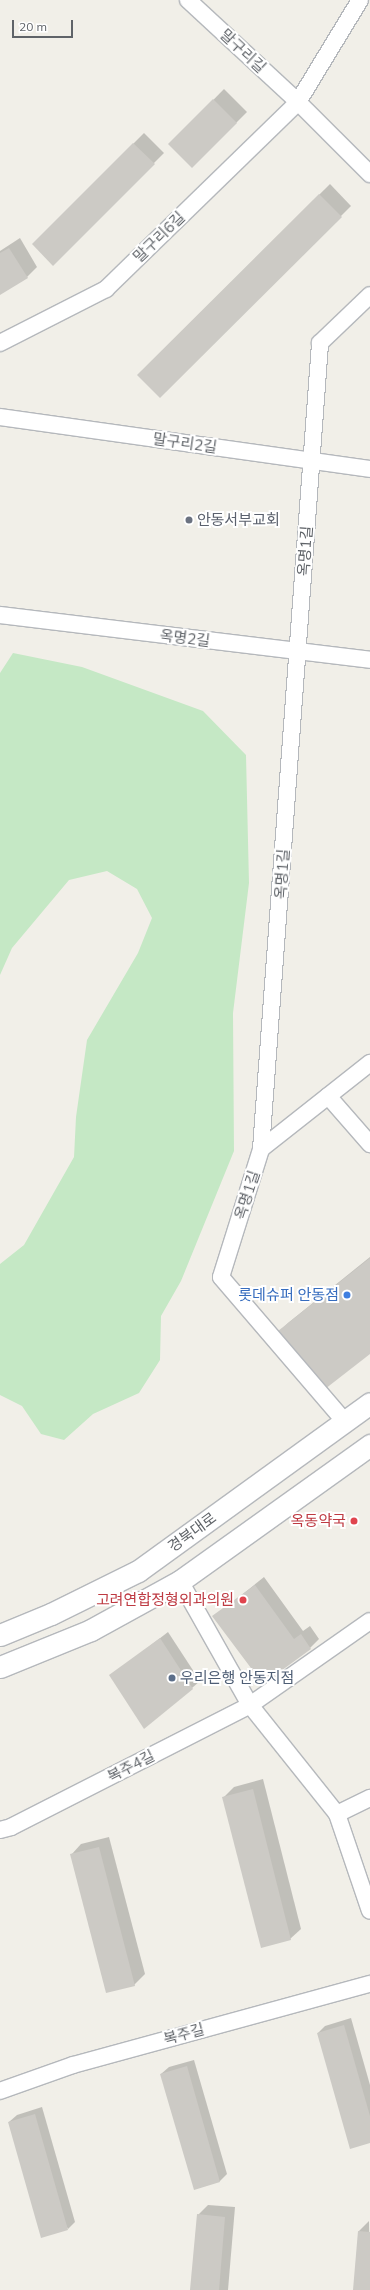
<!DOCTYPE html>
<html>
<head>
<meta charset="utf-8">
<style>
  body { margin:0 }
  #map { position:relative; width:370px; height:2290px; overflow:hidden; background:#f1efe8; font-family:Mulish,"Noto Sans KR",sans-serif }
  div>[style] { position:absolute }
  .green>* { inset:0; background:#c5e8c5 }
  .shadow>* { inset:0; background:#0003 }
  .building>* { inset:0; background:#cccac5 }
  .roads { filter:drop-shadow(1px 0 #b5b8bc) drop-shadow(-1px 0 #b5b8bc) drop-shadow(0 1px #b5b8bc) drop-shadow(0 -1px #b5b8bc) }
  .minor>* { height:16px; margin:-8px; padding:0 8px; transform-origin:8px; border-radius:8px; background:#fff }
  .tertiary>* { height:21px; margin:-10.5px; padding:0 10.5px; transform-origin:10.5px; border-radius:10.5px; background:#fff }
  .dots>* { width:11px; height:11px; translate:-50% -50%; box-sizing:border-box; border:2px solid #fff; border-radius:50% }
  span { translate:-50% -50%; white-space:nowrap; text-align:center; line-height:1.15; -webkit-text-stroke:4px #fff; paint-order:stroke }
  .street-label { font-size:15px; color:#5f6368 }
  .worship-label { font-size:15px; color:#5b616d }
  .left { translate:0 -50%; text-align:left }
  .shop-label { font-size:15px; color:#366cbe }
  .right { translate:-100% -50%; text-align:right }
  .health-label { font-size:15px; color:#be3a42 }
  .service-label { font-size:15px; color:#4e5e75 }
  .scale { position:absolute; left:12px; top:20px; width:61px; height:18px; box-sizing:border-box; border:2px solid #5f6368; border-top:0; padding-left:5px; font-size:12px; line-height:14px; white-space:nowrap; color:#5f6368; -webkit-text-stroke:3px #fff; paint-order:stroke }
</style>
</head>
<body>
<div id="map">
  <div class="green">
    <i style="clip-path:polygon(13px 653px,82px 667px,203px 711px,246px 755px,249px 883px,233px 1013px,234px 1151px,181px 1281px,161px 1316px,160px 1360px,139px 1393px,93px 1414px,64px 1440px,41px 1434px,22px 1406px,0 1395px,0 1264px,24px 1245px,74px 1157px,76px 1117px,87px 1040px,138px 953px,152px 918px,137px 889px,107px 871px,69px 880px,12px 948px,0 975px,0 673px)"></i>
  </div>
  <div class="shadow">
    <i style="clip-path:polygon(224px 89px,247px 112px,192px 167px,170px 144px)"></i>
    <i style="clip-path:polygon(144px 133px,164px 153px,53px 264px,33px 244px)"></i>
    <i style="clip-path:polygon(330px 184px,351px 206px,160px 397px,138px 375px)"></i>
    <i style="clip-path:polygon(20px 238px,37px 267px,27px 277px,0 294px,0 251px)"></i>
    <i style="clip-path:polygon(370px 1257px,370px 1353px,279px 1332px,288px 1323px)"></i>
    <i style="clip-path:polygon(264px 1577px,303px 1631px,310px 1626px,319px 1639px,310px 1648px,214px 1617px)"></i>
    <i style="clip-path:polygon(168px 1632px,200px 1681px,192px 1688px,111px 1676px)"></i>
    <i style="clip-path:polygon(263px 1779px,301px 1929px,290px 1939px,224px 1797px,234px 1787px)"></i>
    <i style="clip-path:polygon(109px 1837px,145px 1974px,134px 1985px,71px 1855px,81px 1844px)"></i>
    <i style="clip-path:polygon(351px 2018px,370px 2085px,370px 2142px,318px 2033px,325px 2026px)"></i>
    <i style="clip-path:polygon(194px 2060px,227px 2174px,220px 2181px,195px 2189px,161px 2074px,169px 2067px)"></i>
    <i style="clip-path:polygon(42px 2107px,75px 2222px,68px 2229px,9px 2122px,17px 2115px)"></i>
    <i style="clip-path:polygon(208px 2205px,235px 2207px,228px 2290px,191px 2290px,198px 2215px)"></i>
    <i style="clip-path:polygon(369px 2221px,370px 2290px,354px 2290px,359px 2231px)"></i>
  </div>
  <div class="building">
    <i style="clip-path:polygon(213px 99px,237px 123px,192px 168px,168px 144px)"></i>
    <i style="clip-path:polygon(133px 143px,155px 164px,53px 266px,32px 244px)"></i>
    <i style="clip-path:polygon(319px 194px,342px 217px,160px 398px,137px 375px)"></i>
    <i style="clip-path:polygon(9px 248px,28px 278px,0 295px,0 253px)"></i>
    <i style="clip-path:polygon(370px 1258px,370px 1354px,325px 1389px,278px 1331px)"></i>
    <i style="clip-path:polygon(255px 1585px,294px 1639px,301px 1634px,311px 1649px,263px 1684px,212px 1616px)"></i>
    <i style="clip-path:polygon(160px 1638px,193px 1689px,144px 1729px,109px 1675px)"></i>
    <i style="clip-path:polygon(253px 1789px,291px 1940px,261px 1948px,222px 1797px)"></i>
    <i style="clip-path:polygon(99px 1847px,135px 1986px,106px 1993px,70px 1854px)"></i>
    <i style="clip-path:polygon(344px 2025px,370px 2116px,370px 2143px,350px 2149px,317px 2033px)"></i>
    <i style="clip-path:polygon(187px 2066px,220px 2182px,194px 2190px,160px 2074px)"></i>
    <i style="clip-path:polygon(35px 2114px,68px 2230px,41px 2238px,8px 2122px)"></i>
    <i style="clip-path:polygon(197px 2214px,225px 2217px,219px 2290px,190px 2290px)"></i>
    <i style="clip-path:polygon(358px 2231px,370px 2232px,370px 2290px,353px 2290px)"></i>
  </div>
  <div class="roads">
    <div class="minor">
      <i style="left:188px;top:0;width:150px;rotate:42.8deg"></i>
      <i style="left:298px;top:102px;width:102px;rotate:45deg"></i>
      <i style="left:0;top:343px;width:119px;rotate:-27deg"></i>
      <i style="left:106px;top:289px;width:268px;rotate:-44.2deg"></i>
      <i style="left:298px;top:102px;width:119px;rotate:-58.7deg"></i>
      <i style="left:0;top:417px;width:374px;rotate:8deg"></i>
      <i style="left:0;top:615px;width:373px;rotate:6.9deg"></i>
      <i style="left:328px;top:1096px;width:64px;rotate:48.8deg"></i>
      <i style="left:261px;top:1149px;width:139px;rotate:-38.3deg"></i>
      <i style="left:346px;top:1423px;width:192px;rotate:-130.6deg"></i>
      <i style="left:221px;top:1277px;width:134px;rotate:-72.6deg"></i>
      <i style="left:261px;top:1149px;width:808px;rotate:-85.81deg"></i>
      <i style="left:320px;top:343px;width:69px;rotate:-43.8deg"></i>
      <i style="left:180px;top:1581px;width:142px;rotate:60.6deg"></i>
      <i style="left:250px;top:1705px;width:139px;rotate:51.4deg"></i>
      <i style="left:337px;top:1814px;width:102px;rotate:71.2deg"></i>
      <i style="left:337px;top:1814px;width:37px;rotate:-26deg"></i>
      <i style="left:0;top:1830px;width:11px;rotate:-15deg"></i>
      <i style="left:11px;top:1827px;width:268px;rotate:-27deg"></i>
      <i style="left:250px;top:1705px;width:146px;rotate:-35deg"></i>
      <i style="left:0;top:2091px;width:77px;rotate:-19.6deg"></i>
      <i style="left:73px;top:2065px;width:308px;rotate:-15.3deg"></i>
    </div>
    <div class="tertiary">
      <i style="left:0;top:1635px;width:55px;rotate:-22.4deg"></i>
      <i style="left:51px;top:1614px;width:97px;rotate:-26.3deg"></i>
      <i style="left:138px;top:1571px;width:286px;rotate:-35.9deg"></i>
      <i style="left:0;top:1667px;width:98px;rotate:-22.1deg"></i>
      <i style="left:91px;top:1630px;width:102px;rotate:-28.8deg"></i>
      <i style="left:180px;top:1581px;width:234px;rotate:-35.6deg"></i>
    </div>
  </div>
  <div class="dots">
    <i style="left:189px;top:520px;background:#6b7280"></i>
    <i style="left:347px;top:1295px;background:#3f7fe0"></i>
    <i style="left:354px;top:1521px;background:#e0444e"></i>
    <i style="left:243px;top:1600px;background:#e0444e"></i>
    <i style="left:172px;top:1678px;background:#5c6f8a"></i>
  </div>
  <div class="street-label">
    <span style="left:243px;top:51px;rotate:43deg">말구리길</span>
    <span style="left:159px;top:237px;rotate:-44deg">말구리6길</span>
    <span style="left:185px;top:443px;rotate:8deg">말구리2길</span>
    <span style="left:305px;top:551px;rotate:-86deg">옥명1길</span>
    <span style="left:185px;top:638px;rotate:7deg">옥명2길</span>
    <span style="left:282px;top:874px;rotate:-86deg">옥명1길</span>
    <span style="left:247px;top:1195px;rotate:-72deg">옥명1길</span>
    <span style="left:192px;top:1532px;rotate:-36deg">경북대로</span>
    <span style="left:131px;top:1766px;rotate:-27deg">복주4길</span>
    <span style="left:184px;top:2034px;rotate:-15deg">복주길</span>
  </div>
  <div class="worship-label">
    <span class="left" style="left:197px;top:520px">안동서부교회</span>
  </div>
  <div class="shop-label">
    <span class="right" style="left:339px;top:1295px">롯데슈퍼 안동점</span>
  </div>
  <div class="health-label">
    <span class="right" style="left:346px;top:1521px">옥동약국</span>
    <span class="right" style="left:234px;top:1600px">고려연합정형외과의원</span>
  </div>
  <div class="service-label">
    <span class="left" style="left:180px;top:1678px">우리은행 안동지점</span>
  </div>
  <div class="scale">20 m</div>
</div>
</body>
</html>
